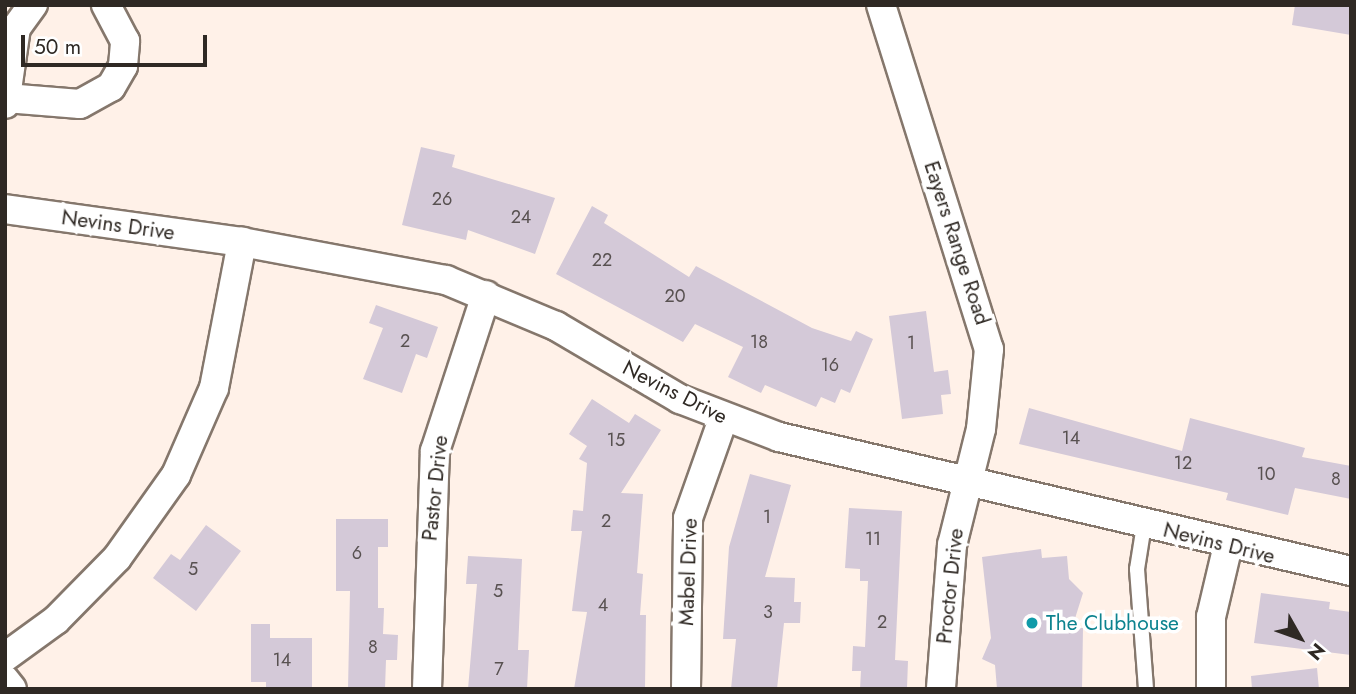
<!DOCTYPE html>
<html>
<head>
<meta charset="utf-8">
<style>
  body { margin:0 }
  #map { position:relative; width:1356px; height:694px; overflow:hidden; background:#fff1e8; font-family:Jost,sans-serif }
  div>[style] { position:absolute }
  .building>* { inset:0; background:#d4c9d8 }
  .roads { filter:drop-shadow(2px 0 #85776c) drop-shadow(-2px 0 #85776c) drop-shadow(0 2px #85776c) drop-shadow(0 -2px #85776c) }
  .service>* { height:14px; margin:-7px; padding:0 7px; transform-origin:7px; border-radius:7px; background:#fff }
  .minor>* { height:28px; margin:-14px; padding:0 14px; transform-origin:14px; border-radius:14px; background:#fff }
  .dots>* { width:19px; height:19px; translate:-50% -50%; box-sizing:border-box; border:4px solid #fff; border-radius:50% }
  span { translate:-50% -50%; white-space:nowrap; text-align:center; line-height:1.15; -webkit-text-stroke:7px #fff; paint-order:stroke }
  .number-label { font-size:18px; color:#585151 }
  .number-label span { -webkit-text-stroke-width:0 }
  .street-label { font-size:21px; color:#2f2924 }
  .culture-label { font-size:21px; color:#0d838f }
  .left { translate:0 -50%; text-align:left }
  .frame { position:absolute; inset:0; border:7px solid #2f2924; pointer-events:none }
  .north { position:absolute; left:1265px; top:603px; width:70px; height:70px; -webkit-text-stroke:5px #fff; paint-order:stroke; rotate:130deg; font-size:19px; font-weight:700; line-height:28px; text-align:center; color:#2f2924 }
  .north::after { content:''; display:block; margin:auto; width:24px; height:32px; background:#2f2924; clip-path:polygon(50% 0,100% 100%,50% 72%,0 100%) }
  .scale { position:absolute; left:21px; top:35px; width:186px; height:32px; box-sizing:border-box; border:4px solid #2f2924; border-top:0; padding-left:9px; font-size:21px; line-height:24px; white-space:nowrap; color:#2f2924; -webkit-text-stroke:5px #fff; paint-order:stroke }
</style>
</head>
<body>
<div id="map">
  <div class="building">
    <i style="clip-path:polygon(1295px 5px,1351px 5px,1351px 35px,1292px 25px)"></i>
    <i style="clip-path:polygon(421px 147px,455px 155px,452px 167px,555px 198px,535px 254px,468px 230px,466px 240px,402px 225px)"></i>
    <i style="clip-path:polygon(592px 206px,608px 215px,604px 223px,689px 277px,696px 266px,812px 328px,851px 341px,856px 331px,873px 339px,850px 393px,841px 389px,835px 403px,821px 397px,816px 407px,765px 385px,761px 393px,728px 377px,743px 347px,695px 324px,683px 342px,556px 274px)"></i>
    <i style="clip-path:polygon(376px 305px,438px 327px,427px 358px,416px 354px,402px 393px,363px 379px,383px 328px,369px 323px)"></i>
    <i style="clip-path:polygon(926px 311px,934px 372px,948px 370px,951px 394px,941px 395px,943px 414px,902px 419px,889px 316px)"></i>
    <i style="clip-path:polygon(592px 399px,629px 423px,635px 414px,661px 430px,621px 493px,643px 494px,637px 573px,643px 574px,640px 615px,646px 615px,645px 688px,574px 689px,587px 612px,572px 611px,582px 531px,571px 531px,573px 510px,583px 511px,587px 463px,579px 459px,587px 446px,569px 434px)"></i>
    <i style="clip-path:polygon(1029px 408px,1182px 451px,1190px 418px,1305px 448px,1302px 457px,1351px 466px,1351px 499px,1295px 488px,1288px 515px,1226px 500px,1228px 493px,1019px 444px)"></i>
    <i style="clip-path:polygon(750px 474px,791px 485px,765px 577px,795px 578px,794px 602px,801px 602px,800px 623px,784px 623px,777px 689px,731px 689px,736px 639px,723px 639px,729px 547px)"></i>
    <i style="clip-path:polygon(849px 508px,902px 511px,895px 660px,908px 661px,907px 688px,860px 689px,861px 671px,852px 671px,853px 646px,865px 647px,868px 581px,860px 581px,860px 569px,845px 568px)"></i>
    <i style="clip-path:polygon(336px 519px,388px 519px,388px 547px,378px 547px,378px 608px,384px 608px,383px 634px,398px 635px,397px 660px,386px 660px,385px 689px,348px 689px,350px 591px,336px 591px)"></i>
    <i style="clip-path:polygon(206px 525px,241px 551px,196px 611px,153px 578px,171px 554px,180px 560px)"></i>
    <i style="clip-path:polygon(1041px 549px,1042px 558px,1067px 556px,1069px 579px,1083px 593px,1072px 628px,1083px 628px,1082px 689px,997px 689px,995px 665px,982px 659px,991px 638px,982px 557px)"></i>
    <i style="clip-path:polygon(468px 556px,522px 559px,518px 650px,529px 650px,527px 689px,468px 689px,477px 584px,466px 584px)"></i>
    <i style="clip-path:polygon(1261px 593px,1330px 602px,1329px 609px,1351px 612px,1351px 655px,1254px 643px)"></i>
    <i style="clip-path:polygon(251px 624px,270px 624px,270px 638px,312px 638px,312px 689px,266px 689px,266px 682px,251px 682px)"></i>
    <i style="clip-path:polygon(1317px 668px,1319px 689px,1252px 689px,1251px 676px)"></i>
  </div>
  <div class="roads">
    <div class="service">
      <i style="left:1144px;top:525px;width:45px;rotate:99deg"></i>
      <i style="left:1137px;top:569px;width:120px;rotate:85.7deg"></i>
    </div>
    <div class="minor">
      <i style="left:881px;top:5px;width:361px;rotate:72.6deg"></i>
      <i style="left:989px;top:349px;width:80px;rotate:95.7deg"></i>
      <i style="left:981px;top:429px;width:120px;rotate:104deg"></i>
      <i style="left:952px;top:545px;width:144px;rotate:94.4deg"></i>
      <i style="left:6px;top:98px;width:74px;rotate:4.6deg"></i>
      <i style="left:80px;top:104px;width:35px;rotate:-29deg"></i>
      <i style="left:111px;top:87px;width:24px;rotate:-60deg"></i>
      <i style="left:123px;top:66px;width:25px;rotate:-85deg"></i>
      <i style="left:125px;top:41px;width:41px;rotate:-117.8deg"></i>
      <i style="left:5px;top:104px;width:77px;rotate:-81.8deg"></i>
      <i style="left:16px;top:28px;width:29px;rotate:-54deg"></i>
      <i style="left:5px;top:209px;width:239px;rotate:7.9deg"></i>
      <i style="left:242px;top:242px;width:208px;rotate:10.6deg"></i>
      <i style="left:446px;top:280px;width:119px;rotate:22.7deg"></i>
      <i style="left:556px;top:326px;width:144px;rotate:30.5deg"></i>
      <i style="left:680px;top:399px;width:106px;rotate:21deg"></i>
      <i style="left:779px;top:437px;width:587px;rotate:13.18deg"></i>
      <i style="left:5px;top:657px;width:63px;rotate:-36deg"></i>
      <i style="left:56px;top:620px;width:87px;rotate:-45.5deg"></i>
      <i style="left:117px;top:558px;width:102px;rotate:-54.6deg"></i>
      <i style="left:176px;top:475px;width:95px;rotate:-66.4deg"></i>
      <i style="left:214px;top:388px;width:149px;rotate:-79.1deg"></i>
      <i style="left:5px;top:680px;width:11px;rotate:52deg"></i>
      <i style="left:427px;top:689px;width:238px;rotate:-88.1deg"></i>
      <i style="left:435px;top:451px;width:164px;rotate:-71.9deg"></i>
      <i style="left:686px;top:689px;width:171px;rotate:-89.3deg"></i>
      <i style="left:688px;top:518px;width:105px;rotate:-70.5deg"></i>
      <i style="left:1211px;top:689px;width:72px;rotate:-90deg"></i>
      <i style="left:1211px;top:617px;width:74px;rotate:-76.7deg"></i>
    </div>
  </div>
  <div class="dots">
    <i style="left:1032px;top:623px;background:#0f9aa8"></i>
  </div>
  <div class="number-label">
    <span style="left:442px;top:199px">26</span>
    <span style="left:521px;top:217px">24</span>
    <span style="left:602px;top:260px">22</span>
    <span style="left:675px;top:296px">20</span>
    <span style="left:405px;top:341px">2</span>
    <span style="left:759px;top:342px">18</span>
    <span style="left:911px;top:343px">1</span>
    <span style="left:830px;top:365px">16</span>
    <span style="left:1071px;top:438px">14</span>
    <span style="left:616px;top:440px">15</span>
    <span style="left:1183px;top:463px">12</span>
    <span style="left:1266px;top:474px">10</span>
    <span style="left:1336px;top:479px">8</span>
    <span style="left:767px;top:517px">1</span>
    <span style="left:606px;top:521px">2</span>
    <span style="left:873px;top:539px">11</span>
    <span style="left:357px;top:553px">6</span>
    <span style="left:193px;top:569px">5</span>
    <span style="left:498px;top:591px">5</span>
    <span style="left:603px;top:605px">4</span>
    <span style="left:768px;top:612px">3</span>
    <span style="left:882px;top:622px">2</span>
    <span style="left:373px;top:647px">8</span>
    <span style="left:282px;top:660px">14</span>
    <span style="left:499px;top:669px">7</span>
  </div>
  <div class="street-label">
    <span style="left:118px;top:225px;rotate:8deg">Nevins Drive</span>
    <span style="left:957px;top:243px;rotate:72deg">Eayers Range Road</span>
    <span style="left:675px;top:392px;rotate:27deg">Nevins Drive</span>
    <span style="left:435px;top:488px;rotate:-84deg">Pastor Drive</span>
    <span style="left:1219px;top:543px;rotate:14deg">Nevins Drive</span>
    <span style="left:688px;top:572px;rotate:-88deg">Mabel Drive</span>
    <span style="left:950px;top:586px;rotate:-84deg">Proctor Drive</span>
  </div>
  <div class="culture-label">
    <span class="left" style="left:1046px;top:623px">The Clubhouse</span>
  </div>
  <div class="frame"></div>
  <div class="north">N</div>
  <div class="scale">50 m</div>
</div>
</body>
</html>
